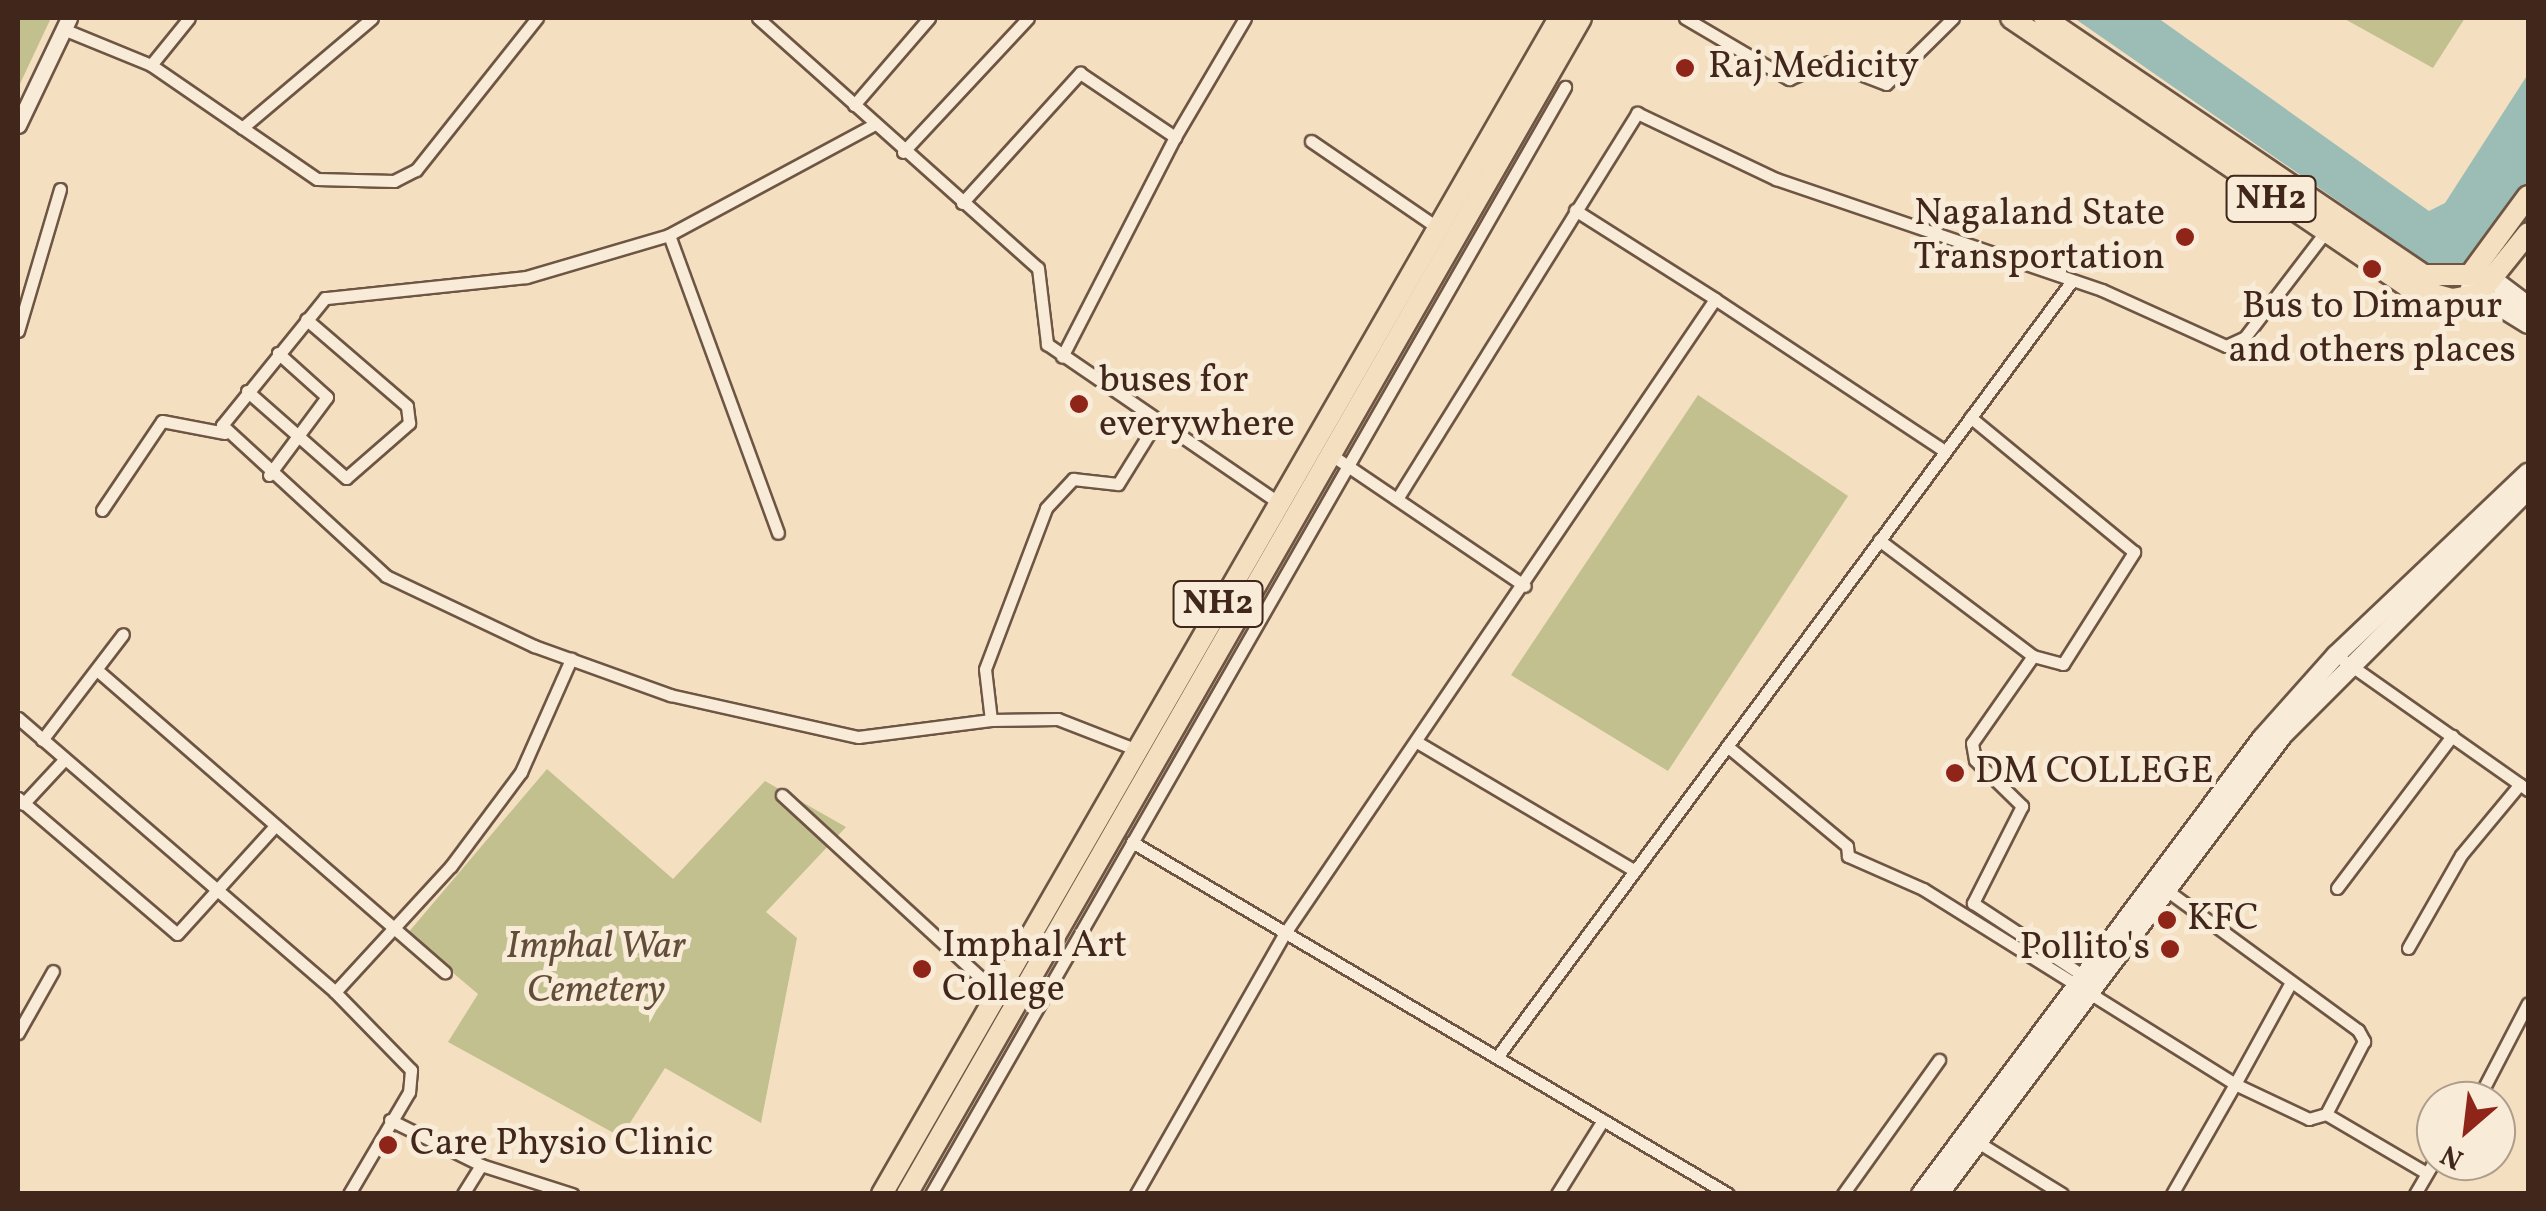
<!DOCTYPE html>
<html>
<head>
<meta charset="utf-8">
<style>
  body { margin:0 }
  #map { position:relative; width:2546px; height:1211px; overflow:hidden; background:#f4e0c1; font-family:Vollkorn,serif }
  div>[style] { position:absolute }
  .green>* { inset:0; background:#c2c08e }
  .water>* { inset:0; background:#9cbdb6 }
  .roads { filter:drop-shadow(2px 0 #6e5544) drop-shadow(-2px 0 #6e5544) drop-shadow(0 2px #6e5544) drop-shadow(0 -2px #6e5544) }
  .minor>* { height:11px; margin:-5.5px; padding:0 5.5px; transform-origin:5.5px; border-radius:5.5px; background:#f8ebd7 }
  .tertiary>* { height:15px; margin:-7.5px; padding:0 7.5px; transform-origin:7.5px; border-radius:7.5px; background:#f8ebd7 }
  .secondary>* { height:18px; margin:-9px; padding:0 9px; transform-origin:9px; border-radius:9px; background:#f8ebd7 }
  .trunk>* { height:20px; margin:-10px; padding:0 10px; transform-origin:10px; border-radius:10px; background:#f4e0c1 }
  .dots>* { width:28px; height:28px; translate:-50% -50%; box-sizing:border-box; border:5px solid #f8ebd7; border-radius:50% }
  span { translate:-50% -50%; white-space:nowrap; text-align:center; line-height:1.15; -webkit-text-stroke:10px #f8ebd7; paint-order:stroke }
  .shield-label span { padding:2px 8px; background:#f8ebd7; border:2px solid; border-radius:8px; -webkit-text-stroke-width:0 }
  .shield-label { font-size:35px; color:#41271b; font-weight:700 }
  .poi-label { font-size:38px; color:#41271b }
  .left { translate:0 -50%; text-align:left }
  .right { translate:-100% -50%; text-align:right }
  .park-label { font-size:38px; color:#614d38; font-style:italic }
  .frame { position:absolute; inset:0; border:20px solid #41271b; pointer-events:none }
  .north { position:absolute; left:2416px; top:1081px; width:100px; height:100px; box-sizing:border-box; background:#f8ebd7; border:2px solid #af9d8c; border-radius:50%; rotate:208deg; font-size:28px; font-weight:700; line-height:40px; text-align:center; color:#41271b }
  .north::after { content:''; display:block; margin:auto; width:35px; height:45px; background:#8f2418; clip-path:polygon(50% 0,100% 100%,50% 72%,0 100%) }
</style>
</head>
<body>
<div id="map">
  <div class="green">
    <i style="clip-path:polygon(18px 18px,51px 18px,18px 88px)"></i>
    <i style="clip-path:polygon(2343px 18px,2465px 18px,2433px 68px)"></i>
    <i style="clip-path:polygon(1698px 395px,1848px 496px,1668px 771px,1511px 675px)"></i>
    <i style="clip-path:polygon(547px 769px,673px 879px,765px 781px,846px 827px,766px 912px,797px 938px,761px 1123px,665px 1068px,621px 1137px,448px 1042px,478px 994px,407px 934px)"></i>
  </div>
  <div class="water">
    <i style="clip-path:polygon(2074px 18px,2158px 18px,2429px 211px,2445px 203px,2528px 74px,2528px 181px,2473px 263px,2436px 269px)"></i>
  </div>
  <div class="roads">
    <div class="minor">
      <i style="left:758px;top:18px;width:375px;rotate:41.8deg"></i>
      <i style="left:1038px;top:268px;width:77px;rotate:83.2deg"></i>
      <i style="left:1047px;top:344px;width:281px;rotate:34.4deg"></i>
      <i style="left:1685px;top:18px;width:121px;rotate:30.4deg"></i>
      <i style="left:1789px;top:79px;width:43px;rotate:-23deg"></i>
      <i style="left:1829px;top:62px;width:61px;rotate:21.1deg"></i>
      <i style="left:1886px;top:84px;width:94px;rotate:-44.6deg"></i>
      <i style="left:63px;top:29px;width:95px;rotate:22.2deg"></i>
      <i style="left:151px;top:65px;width:201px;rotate:34.5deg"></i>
      <i style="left:317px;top:179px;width:77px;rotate:1.5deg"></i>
      <i style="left:394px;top:181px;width:25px;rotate:-27deg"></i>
      <i style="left:416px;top:170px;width:194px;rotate:-51.5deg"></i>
      <i style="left:151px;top:65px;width:60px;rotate:-51deg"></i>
      <i style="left:854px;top:105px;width:115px;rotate:-49.2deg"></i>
      <i style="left:875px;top:124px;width:234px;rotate:151.7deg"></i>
      <i style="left:669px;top:235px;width:149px;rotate:163.6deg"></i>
      <i style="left:526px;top:277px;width:202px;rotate:174deg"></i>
      <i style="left:325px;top:298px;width:164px;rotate:129deg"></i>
      <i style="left:222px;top:425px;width:223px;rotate:42.6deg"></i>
      <i style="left:386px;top:576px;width:164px;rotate:25.3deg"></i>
      <i style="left:534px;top:646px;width:145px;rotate:19.8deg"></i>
      <i style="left:670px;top:695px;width:193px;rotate:12.6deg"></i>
      <i style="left:858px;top:737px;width:134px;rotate:-7.3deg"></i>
      <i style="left:242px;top:128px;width:170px;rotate:-40.2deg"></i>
      <i style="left:1175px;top:137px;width:138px;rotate:-59.5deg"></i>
      <i style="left:1311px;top:141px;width:150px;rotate:34.4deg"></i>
      <i style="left:903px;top:152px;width:183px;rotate:-47deg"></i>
      <i style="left:962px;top:203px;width:176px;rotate:-47.8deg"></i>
      <i style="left:1080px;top:73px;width:115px;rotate:34deg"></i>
      <i style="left:1175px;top:137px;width:247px;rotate:117.2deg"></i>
      <i style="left:1575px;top:210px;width:166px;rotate:32.4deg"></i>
      <i style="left:669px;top:235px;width:317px;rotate:69.9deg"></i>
      <i style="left:18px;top:331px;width:148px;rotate:-73.5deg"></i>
      <i style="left:247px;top:391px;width:132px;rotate:41.3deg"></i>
      <i style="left:346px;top:478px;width:84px;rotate:-41.1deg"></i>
      <i style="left:409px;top:423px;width:17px;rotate:-97deg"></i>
      <i style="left:407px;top:406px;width:133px;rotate:-139.3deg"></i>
      <i style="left:1330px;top:454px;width:235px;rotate:34.1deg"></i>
      <i style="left:269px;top:475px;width:97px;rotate:-53.4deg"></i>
      <i style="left:327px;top:397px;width:66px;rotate:-138.1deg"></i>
      <i style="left:1397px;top:499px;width:455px;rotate:-58.1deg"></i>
      <i style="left:1637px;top:113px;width:154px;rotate:25.4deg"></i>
      <i style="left:1776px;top:179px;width:344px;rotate:18.8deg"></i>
      <i style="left:2102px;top:290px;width:136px;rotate:24.3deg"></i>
      <i style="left:2226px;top:346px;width:21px;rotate:-25deg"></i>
      <i style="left:2245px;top:337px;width:128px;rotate:-52.6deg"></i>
      <i style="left:102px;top:510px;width:107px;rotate:-56deg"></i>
      <i style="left:162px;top:421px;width:64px;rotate:10.8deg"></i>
      <i style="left:1879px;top:540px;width:193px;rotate:37deg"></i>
      <i style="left:2033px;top:656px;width:31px;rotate:15deg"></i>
      <i style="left:2063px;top:664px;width:133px;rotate:-57.6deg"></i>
      <i style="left:2134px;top:552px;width:212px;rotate:-140.5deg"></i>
      <i style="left:2336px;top:655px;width:235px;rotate:35.1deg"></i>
      <i style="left:2033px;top:656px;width:106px;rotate:125deg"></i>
      <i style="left:1972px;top:743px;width:17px;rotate:80deg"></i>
      <i style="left:1975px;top:760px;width:66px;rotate:44.4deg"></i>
      <i style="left:2022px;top:806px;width:109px;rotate:116.8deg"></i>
      <i style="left:1973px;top:903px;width:131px;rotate:33.4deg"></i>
      <i style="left:97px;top:670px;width:461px;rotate:41deg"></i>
      <i style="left:18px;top:718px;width:419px;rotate:40.8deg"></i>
      <i style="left:335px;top:992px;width:109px;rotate:45.7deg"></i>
      <i style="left:411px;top:1070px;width:22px;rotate:95deg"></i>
      <i style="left:409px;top:1092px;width:118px;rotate:120.5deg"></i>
      <i style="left:42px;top:740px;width:133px;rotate:-52.6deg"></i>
      <i style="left:1417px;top:742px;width:253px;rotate:30.6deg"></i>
      <i style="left:1727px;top:746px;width:156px;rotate:39.8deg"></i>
      <i style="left:1847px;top:846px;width:10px;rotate:84deg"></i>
      <i style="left:1848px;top:856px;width:82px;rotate:23.7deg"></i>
      <i style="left:1923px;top:889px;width:368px;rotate:32deg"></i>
      <i style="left:2235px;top:1084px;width:127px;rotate:119.8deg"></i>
      <i style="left:1140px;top:751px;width:88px;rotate:-158.7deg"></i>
      <i style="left:1058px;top:719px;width:67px;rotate:179.1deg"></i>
      <i style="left:991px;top:720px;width:51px;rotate:-96.7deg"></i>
      <i style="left:985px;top:669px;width:172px;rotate:-69.2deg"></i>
      <i style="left:1046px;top:508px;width:40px;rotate:-47deg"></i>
      <i style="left:1073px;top:479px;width:45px;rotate:6.3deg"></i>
      <i style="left:1118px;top:484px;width:74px;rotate:-58.2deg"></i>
      <i style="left:782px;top:795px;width:289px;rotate:42.6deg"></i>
      <i style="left:18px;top:798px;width:209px;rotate:40.5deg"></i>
      <i style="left:177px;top:934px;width:146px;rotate:-47.8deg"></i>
      <i style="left:23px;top:804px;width:60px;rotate:-47deg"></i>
      <i style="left:1132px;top:842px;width:692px;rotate:30.57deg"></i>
      <i style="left:2337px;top:888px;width:191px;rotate:-52.9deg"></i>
      <i style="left:2165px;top:889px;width:239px;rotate:36.2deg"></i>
      <i style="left:2358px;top:1030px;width:13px;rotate:61deg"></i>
      <i style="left:2364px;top:1041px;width:82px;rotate:117.5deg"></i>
      <i style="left:2326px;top:1114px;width:18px;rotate:164deg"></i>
      <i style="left:2309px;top:1119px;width:82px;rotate:-154.7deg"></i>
      <i style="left:2235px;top:1084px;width:116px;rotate:-61.2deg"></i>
      <i style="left:2408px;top:948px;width:107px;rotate:-60.3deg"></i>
      <i style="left:2461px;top:855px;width:92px;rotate:-50.3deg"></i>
      <i style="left:335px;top:992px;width:171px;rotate:-47.4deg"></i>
      <i style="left:451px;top:866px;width:117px;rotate:-53.3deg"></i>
      <i style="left:521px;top:772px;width:124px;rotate:-66.1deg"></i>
      <i style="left:18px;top:1033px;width:71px;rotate:-60.6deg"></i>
      <i style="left:1497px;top:1057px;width:964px;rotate:-53.47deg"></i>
      <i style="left:2477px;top:1101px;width:110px;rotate:-62.5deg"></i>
      <i style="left:2326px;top:1114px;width:115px;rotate:30.4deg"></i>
      <i style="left:390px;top:1120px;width:102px;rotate:26.3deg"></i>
      <i style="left:481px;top:1165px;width:96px;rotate:17.7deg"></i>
      <i style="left:1976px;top:1141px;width:101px;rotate:31.6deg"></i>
      <i style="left:463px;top:1194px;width:34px;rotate:-58deg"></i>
      <i style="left:931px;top:1194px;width:1276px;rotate:-60.2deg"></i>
      <i style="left:1136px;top:1194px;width:301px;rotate:-60.3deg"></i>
      <i style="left:1285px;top:933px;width:766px;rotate:-55.85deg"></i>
      <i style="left:1715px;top:299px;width:276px;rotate:33.5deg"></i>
      <i style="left:1557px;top:1194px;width:87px;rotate:-58.1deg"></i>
      <i style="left:1843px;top:1194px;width:165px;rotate:-54.4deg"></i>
      <i style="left:2415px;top:1194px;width:42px;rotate:-59.7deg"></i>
    </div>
    <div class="tertiary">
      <i style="left:18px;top:125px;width:119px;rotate:-64.5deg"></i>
    </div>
    <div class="secondary">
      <i style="left:2483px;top:272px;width:56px;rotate:37.1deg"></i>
      <i style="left:2470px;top:288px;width:68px;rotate:31.8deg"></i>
      <i style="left:1921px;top:1194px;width:569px;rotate:-53.21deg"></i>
      <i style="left:2262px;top:738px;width:111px;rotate:-48.3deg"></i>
      <i style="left:2336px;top:655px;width:265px;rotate:-43.5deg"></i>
      <i style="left:1939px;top:1194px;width:574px;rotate:-53.15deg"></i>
      <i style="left:2283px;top:735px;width:342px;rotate:-45deg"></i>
    </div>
    <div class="trunk">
      <i style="left:2011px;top:18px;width:480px;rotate:34.1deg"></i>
      <i style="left:2408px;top:287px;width:46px;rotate:15.3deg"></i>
      <i style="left:2452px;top:299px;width:27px;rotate:-10deg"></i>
      <i style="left:2479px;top:294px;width:78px;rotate:-51.2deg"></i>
      <i style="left:2044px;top:18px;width:458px;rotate:34.1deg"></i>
      <i style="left:2423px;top:275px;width:47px"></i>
      <i style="left:2470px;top:275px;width:98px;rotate:-53.7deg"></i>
      <i style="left:882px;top:1194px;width:1357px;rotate:-60.07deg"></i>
      <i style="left:907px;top:1194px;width:1355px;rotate:-60.18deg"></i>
    </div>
  </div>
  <div class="dots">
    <i style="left:1685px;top:68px;background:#8f2418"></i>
    <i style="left:2185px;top:237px;background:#8f2418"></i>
    <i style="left:2372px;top:269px;background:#8f2418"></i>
    <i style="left:1079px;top:404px;background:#8f2418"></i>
    <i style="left:1955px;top:773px;background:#8f2418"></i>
    <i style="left:2167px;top:920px;background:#8f2418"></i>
    <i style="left:2170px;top:949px;background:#8f2418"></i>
    <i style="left:922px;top:969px;background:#8f2418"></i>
    <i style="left:388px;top:1145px;background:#8f2418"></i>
  </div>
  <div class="shield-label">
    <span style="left:2271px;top:199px">NH2</span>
    <span style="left:1218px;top:604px">NH2</span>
  </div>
  <div class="poi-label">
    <span class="left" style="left:1708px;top:68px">Raj Medicity</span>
    <span class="right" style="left:2165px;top:237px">Nagaland State<br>Transportation</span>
    <span style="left:2372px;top:330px">Bus to Dimapur<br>and others places</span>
    <span class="left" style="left:1099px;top:404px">buses for<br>everywhere</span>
    <span class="left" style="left:1975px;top:773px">DM COLLEGE</span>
    <span class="left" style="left:2187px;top:920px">KFC</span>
    <span class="left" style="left:942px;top:969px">Imphal Art<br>College</span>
    <span class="right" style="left:2150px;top:949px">Pollito's</span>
    <span class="left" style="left:410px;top:1145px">Care Physio Clinic</span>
  </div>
  <div class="park-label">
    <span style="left:596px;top:970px">Imphal War<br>Cemetery</span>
  </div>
  <div class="frame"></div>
  <div class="north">N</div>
</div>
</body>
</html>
